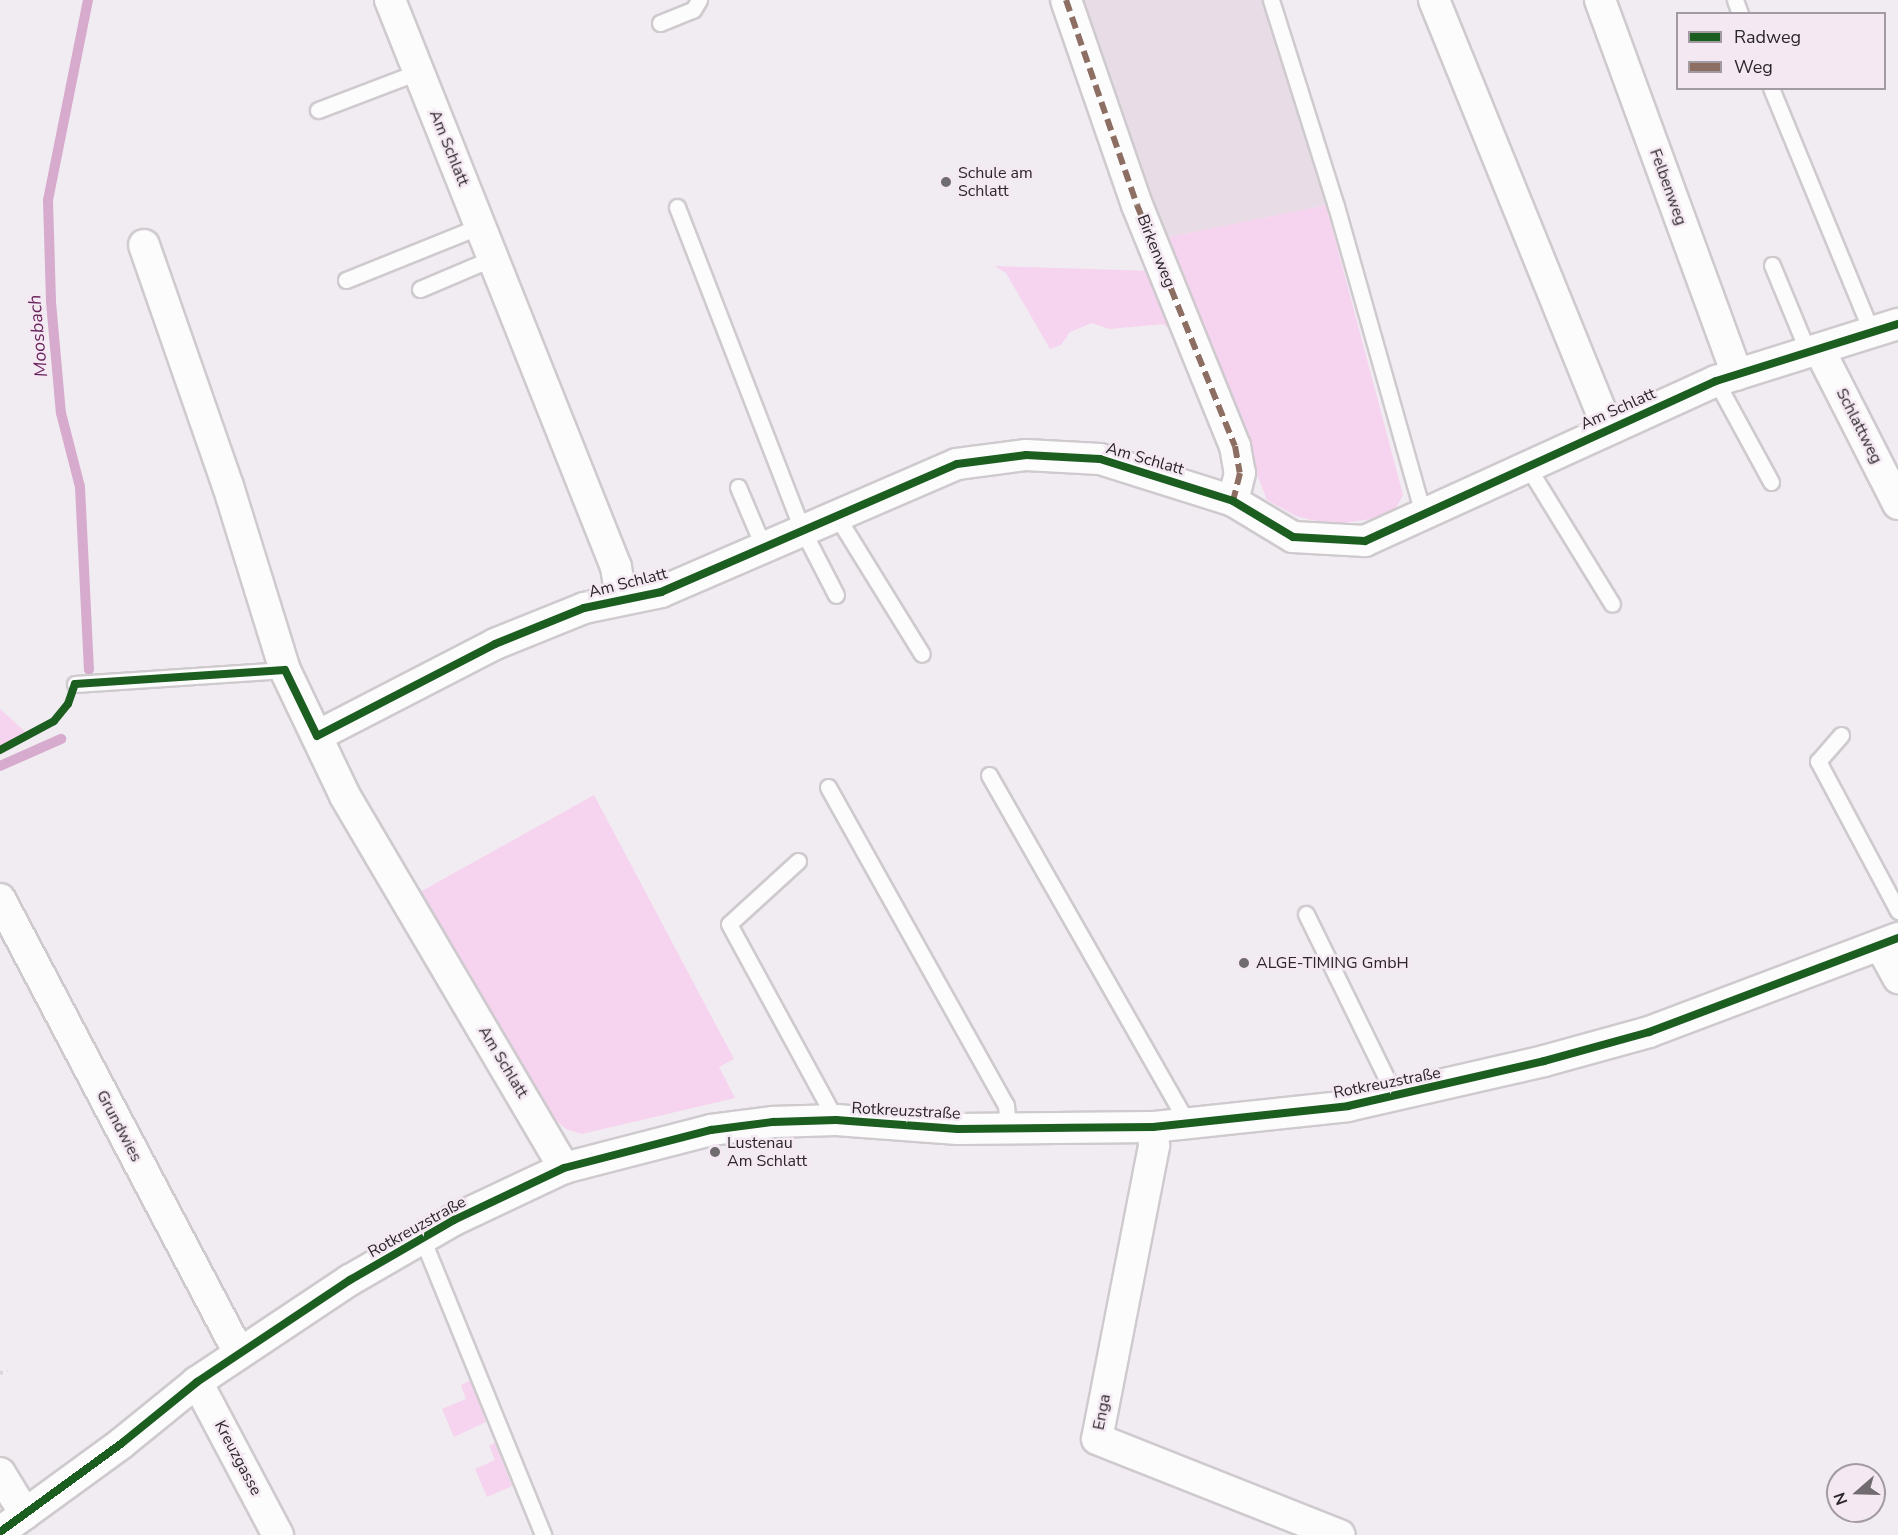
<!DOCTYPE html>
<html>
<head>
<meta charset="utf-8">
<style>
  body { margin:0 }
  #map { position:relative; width:1898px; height:1535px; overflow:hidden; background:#f1ecf1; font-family:"Nunito Sans",sans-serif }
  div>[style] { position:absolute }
  .built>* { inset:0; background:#e8dde6 }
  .green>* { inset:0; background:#f6d3ef }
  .stream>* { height:10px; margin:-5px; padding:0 5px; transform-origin:5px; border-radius:5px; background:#d6abcd }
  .path>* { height:4px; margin-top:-2px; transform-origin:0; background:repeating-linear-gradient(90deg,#d9d8d9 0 3px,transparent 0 7.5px) }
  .roads { filter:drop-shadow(2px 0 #cecace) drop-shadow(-2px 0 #cecace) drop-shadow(0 2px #cecace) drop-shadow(0 -2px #cecace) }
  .lane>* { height:15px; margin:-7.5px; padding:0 7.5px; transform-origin:7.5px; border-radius:7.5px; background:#fdfcfd }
  .street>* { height:30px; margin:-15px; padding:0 15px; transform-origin:15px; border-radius:15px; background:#fdfcfd }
  .quiet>* { height:6px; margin-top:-3px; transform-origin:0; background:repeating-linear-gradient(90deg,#8d6e63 0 12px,transparent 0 18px) }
  .cycleway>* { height:8px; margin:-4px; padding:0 4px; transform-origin:4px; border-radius:4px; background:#1b5e20 }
  .dots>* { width:16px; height:16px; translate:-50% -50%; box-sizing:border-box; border:3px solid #f4e9f2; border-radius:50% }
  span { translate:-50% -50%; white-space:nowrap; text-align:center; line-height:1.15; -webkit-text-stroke:5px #f4e9f2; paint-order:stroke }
  .street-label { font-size:16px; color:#2a2629 }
  .poi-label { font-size:16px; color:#2a2629 }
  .left { translate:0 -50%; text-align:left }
  .water-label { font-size:18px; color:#69245e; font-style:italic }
  .legend { position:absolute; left:1676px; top:12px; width:210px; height:78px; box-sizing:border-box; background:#f4e9f2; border:2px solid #a39ba2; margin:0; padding:8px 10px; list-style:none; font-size:18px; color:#2a2629 }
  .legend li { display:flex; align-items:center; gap:12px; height:30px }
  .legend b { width:30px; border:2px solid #a39ba2 }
  .north { position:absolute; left:1826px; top:1463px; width:60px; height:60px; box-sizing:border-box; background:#f4e9f2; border:2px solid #a39ba2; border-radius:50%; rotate:250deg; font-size:16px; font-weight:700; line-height:24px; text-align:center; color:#2a2629 }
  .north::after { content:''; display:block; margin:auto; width:21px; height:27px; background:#706b6f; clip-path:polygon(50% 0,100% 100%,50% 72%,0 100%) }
</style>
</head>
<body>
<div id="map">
  <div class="built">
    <i style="clip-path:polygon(1080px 0,1263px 0,1326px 205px,1164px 238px)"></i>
  </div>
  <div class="green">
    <i style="clip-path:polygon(1326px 205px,1403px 495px,1396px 508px,1377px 518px,1331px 525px,1296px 516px,1267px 500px,1164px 238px)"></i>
    <i style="clip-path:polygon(995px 266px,1153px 271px,1177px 334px,1163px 324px,1109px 329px,1092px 323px,1070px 332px,1061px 345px,1050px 349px,1006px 273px)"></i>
    <i style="clip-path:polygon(0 709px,30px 736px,0 750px)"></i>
    <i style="clip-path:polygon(594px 795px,734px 1059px,719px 1067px,735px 1098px,582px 1134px,566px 1129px,551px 1116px,420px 892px)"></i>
    <i style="clip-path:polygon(471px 1380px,486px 1422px,454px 1437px,442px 1409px,466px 1399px,461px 1385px)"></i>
    <i style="clip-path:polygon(495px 1443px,512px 1486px,487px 1497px,475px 1469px,495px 1460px,489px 1446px)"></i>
  </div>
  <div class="stream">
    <i style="left:88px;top:0;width:204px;rotate:101.3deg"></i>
    <i style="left:48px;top:200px;width:102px;rotate:88.3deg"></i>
    <i style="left:51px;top:302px;width:111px;rotate:84.9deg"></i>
    <i style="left:61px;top:413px;width:76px;rotate:75.6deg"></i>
    <i style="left:80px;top:487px;width:183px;rotate:87.2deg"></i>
    <i style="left:0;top:766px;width:67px;rotate:-23.9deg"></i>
  </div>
  <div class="path">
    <i style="left:0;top:1373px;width:8px;rotate:-14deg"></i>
  </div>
  <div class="roads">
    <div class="lane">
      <i style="left:1271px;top:0;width:216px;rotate:72.5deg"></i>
      <i style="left:1336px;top:206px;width:320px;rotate:74.2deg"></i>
      <i style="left:1735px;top:0;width:15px;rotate:70deg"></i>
      <i style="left:660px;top:23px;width:35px;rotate:-22deg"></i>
      <i style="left:693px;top:10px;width:12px;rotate:-59deg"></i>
      <i style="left:1771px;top:88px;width:265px;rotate:67.6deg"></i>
      <i style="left:318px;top:110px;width:107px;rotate:-20.8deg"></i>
      <i style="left:677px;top:207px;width:345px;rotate:68.8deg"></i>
      <i style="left:802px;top:529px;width:74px;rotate:62.7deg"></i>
      <i style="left:1772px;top:265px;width:94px;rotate:67.5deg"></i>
      <i style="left:346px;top:280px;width:144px;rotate:-21.9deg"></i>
      <i style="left:420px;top:289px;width:79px;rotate:-23deg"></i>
      <i style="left:1716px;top:381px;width:115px;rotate:61.4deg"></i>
      <i style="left:1526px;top:464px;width:164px;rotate:58.4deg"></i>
      <i style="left:738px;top:487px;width:64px;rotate:67deg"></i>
      <i style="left:836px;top:515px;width:163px;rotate:58.3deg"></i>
      <i style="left:75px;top:684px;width:210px;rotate:-3.8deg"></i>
      <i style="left:1841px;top:735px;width:35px;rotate:131deg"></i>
      <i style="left:1818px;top:761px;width:170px;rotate:61.9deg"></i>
      <i style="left:989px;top:775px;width:402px;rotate:60.3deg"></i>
      <i style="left:828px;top:787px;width:364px;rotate:60.8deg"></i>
      <i style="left:1006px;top:1105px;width:23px;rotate:85deg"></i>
      <i style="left:798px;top:861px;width:93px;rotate:137.6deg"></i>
      <i style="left:729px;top:924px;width:223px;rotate:61.4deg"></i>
      <i style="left:1306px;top:914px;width:203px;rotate:63.9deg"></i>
      <i style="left:422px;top:1238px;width:321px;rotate:67.8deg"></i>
    </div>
    <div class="street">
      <i style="left:390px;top:0;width:610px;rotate:68.27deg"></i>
      <i style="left:616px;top:567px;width:32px;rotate:81deg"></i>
      <i style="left:1066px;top:0;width:217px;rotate:70.9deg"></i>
      <i style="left:1137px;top:205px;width:260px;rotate:67.9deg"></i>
      <i style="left:1235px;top:446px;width:27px;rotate:80deg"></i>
      <i style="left:1240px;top:473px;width:29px;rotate:104deg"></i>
      <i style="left:1434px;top:0;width:462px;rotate:67.9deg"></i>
      <i style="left:1600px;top:0;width:399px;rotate:69.9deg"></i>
      <i style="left:144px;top:245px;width:255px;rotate:70.8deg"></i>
      <i style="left:228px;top:486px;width:193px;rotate:72.8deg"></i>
      <i style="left:285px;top:670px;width:140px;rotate:64.5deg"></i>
      <i style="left:345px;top:796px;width:432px;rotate:59.5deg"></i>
      <i style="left:1819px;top:349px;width:174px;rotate:63deg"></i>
      <i style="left:317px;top:736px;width:200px;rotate:-27.3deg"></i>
      <i style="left:495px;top:644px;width:96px;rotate:-22deg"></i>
      <i style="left:584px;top:608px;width:79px;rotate:-11.7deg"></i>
      <i style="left:661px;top:592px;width:322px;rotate:-23.4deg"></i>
      <i style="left:957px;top:464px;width:70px;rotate:-7.4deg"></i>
      <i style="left:1026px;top:455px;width:74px;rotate:3.1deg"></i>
      <i style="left:1100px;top:459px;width:139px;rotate:17.5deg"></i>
      <i style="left:1233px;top:501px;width:70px;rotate:31deg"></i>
      <i style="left:1293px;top:537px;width:72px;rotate:3.2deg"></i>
      <i style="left:1365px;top:541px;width:386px;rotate:-24.5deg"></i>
      <i style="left:1716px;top:381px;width:191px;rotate:-17.4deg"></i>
      <i style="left:0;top:899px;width:513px;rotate:62.24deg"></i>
      <i style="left:1880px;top:945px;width:38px;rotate:61deg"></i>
      <i style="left:1153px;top:1127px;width:19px;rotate:87deg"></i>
      <i style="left:1154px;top:1146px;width:298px;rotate:101deg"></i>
      <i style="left:1097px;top:1439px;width:261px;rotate:21.6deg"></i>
      <i style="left:197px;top:1382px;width:173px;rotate:62.1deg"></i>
      <i style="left:0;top:1473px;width:48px;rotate:58.6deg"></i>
      <i style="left:0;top:1532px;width:151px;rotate:-36.1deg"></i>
      <i style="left:122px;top:1443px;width:97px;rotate:-39.1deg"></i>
      <i style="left:197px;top:1382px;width:184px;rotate:-33.7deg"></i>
      <i style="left:350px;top:1280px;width:120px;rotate:-30deg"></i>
      <i style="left:454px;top:1220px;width:122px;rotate:-25.3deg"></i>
      <i style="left:564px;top:1168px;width:152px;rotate:-14.5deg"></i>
      <i style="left:711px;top:1130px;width:63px;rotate:-7.4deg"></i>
      <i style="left:773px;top:1122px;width:63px;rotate:-1.8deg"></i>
      <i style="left:836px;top:1120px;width:122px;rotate:4.2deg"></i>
      <i style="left:958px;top:1129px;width:195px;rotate:-0.6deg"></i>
      <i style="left:1153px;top:1127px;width:196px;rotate:-6.1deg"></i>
      <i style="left:1348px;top:1106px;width:201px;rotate:-12.9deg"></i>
      <i style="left:1544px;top:1061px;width:109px;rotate:-15.4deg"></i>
      <i style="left:1649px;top:1032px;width:266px;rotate:-20.7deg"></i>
    </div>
  </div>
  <div class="quiet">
    <i style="left:1066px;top:0;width:217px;rotate:70.9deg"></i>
    <i style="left:1137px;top:205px;width:260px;rotate:67.9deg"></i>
    <i style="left:1235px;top:446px;width:27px;rotate:80deg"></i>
    <i style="left:1240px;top:473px;width:29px;rotate:104deg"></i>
  </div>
  <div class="cycleway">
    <i style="left:0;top:750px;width:61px;rotate:-28.2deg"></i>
    <i style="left:54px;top:721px;width:22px;rotate:-51deg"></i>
    <i style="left:68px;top:704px;width:21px;rotate:-71deg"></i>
    <i style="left:75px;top:684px;width:210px;rotate:-3.8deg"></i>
    <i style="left:285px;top:670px;width:73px;rotate:64.1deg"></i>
    <i style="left:317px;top:736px;width:200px;rotate:-27.3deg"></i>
    <i style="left:495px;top:644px;width:96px;rotate:-22deg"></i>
    <i style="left:584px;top:608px;width:79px;rotate:-11.7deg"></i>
    <i style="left:661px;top:592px;width:322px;rotate:-23.4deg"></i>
    <i style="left:957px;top:464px;width:70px;rotate:-7.4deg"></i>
    <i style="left:1026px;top:455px;width:74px;rotate:3.1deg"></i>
    <i style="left:1100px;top:459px;width:139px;rotate:17.5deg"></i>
    <i style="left:1233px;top:501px;width:70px;rotate:31deg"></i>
    <i style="left:1293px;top:537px;width:72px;rotate:3.2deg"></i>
    <i style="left:1365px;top:541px;width:386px;rotate:-24.5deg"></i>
    <i style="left:1716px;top:381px;width:191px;rotate:-17.4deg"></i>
    <i style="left:0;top:1532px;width:151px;rotate:-36.1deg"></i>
    <i style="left:122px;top:1443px;width:97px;rotate:-39.1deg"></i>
    <i style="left:197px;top:1382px;width:184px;rotate:-33.7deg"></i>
    <i style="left:350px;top:1280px;width:120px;rotate:-30deg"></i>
    <i style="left:454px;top:1220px;width:122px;rotate:-25.3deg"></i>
    <i style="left:564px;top:1168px;width:152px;rotate:-14.5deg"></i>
    <i style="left:711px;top:1130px;width:63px;rotate:-7.4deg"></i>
    <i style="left:773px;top:1122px;width:63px;rotate:-1.8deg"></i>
    <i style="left:836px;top:1120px;width:122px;rotate:4.2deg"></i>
    <i style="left:958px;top:1129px;width:195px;rotate:-0.6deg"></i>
    <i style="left:1153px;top:1127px;width:196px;rotate:-6.1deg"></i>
    <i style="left:1348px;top:1106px;width:201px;rotate:-12.9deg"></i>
    <i style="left:1544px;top:1061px;width:109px;rotate:-15.4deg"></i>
    <i style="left:1649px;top:1032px;width:266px;rotate:-20.7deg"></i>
  </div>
  <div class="dots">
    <i style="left:946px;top:182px;background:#706b6f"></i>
    <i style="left:1244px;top:963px;background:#706b6f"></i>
    <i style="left:715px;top:1152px;background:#706b6f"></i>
  </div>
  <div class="street-label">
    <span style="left:449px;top:148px;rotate:68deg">Am Schlatt</span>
    <span style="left:1668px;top:187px;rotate:70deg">Felbenweg</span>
    <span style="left:1156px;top:251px;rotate:68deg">Birkenweg</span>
    <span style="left:1618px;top:409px;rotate:-24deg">Am Schlatt</span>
    <span style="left:1859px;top:426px;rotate:63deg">Schlattweg</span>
    <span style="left:1145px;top:459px;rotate:16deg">Am Schlatt</span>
    <span style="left:628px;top:583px;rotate:-14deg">Am Schlatt</span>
    <span style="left:503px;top:1062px;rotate:59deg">Am Schlatt</span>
    <span style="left:1387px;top:1083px;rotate:-11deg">Rotkreuzstraße</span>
    <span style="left:906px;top:1111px;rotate:3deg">Rotkreuzstraße</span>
    <span style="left:119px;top:1126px;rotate:62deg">Grundwies</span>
    <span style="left:417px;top:1227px;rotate:-29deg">Rotkreuzstraße</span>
    <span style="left:1102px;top:1412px;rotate:-79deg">Enga</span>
    <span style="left:238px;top:1458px;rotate:62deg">Kreuzgasse</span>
  </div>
  <div class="poi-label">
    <span class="left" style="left:958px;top:182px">Schule am<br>Schlatt</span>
    <span class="left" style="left:1256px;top:963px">ALGE-TIMING GmbH</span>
    <span class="left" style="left:727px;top:1152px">Lustenau<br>Am Schlatt</span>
  </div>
  <div class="water-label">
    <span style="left:38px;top:336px;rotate:-95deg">Moosbach</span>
  </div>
  <ul class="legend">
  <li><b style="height:8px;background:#1b5e20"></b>Radweg</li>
  <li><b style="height:8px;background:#8d6e63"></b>Weg</li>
  </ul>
  <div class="north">N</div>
</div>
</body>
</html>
